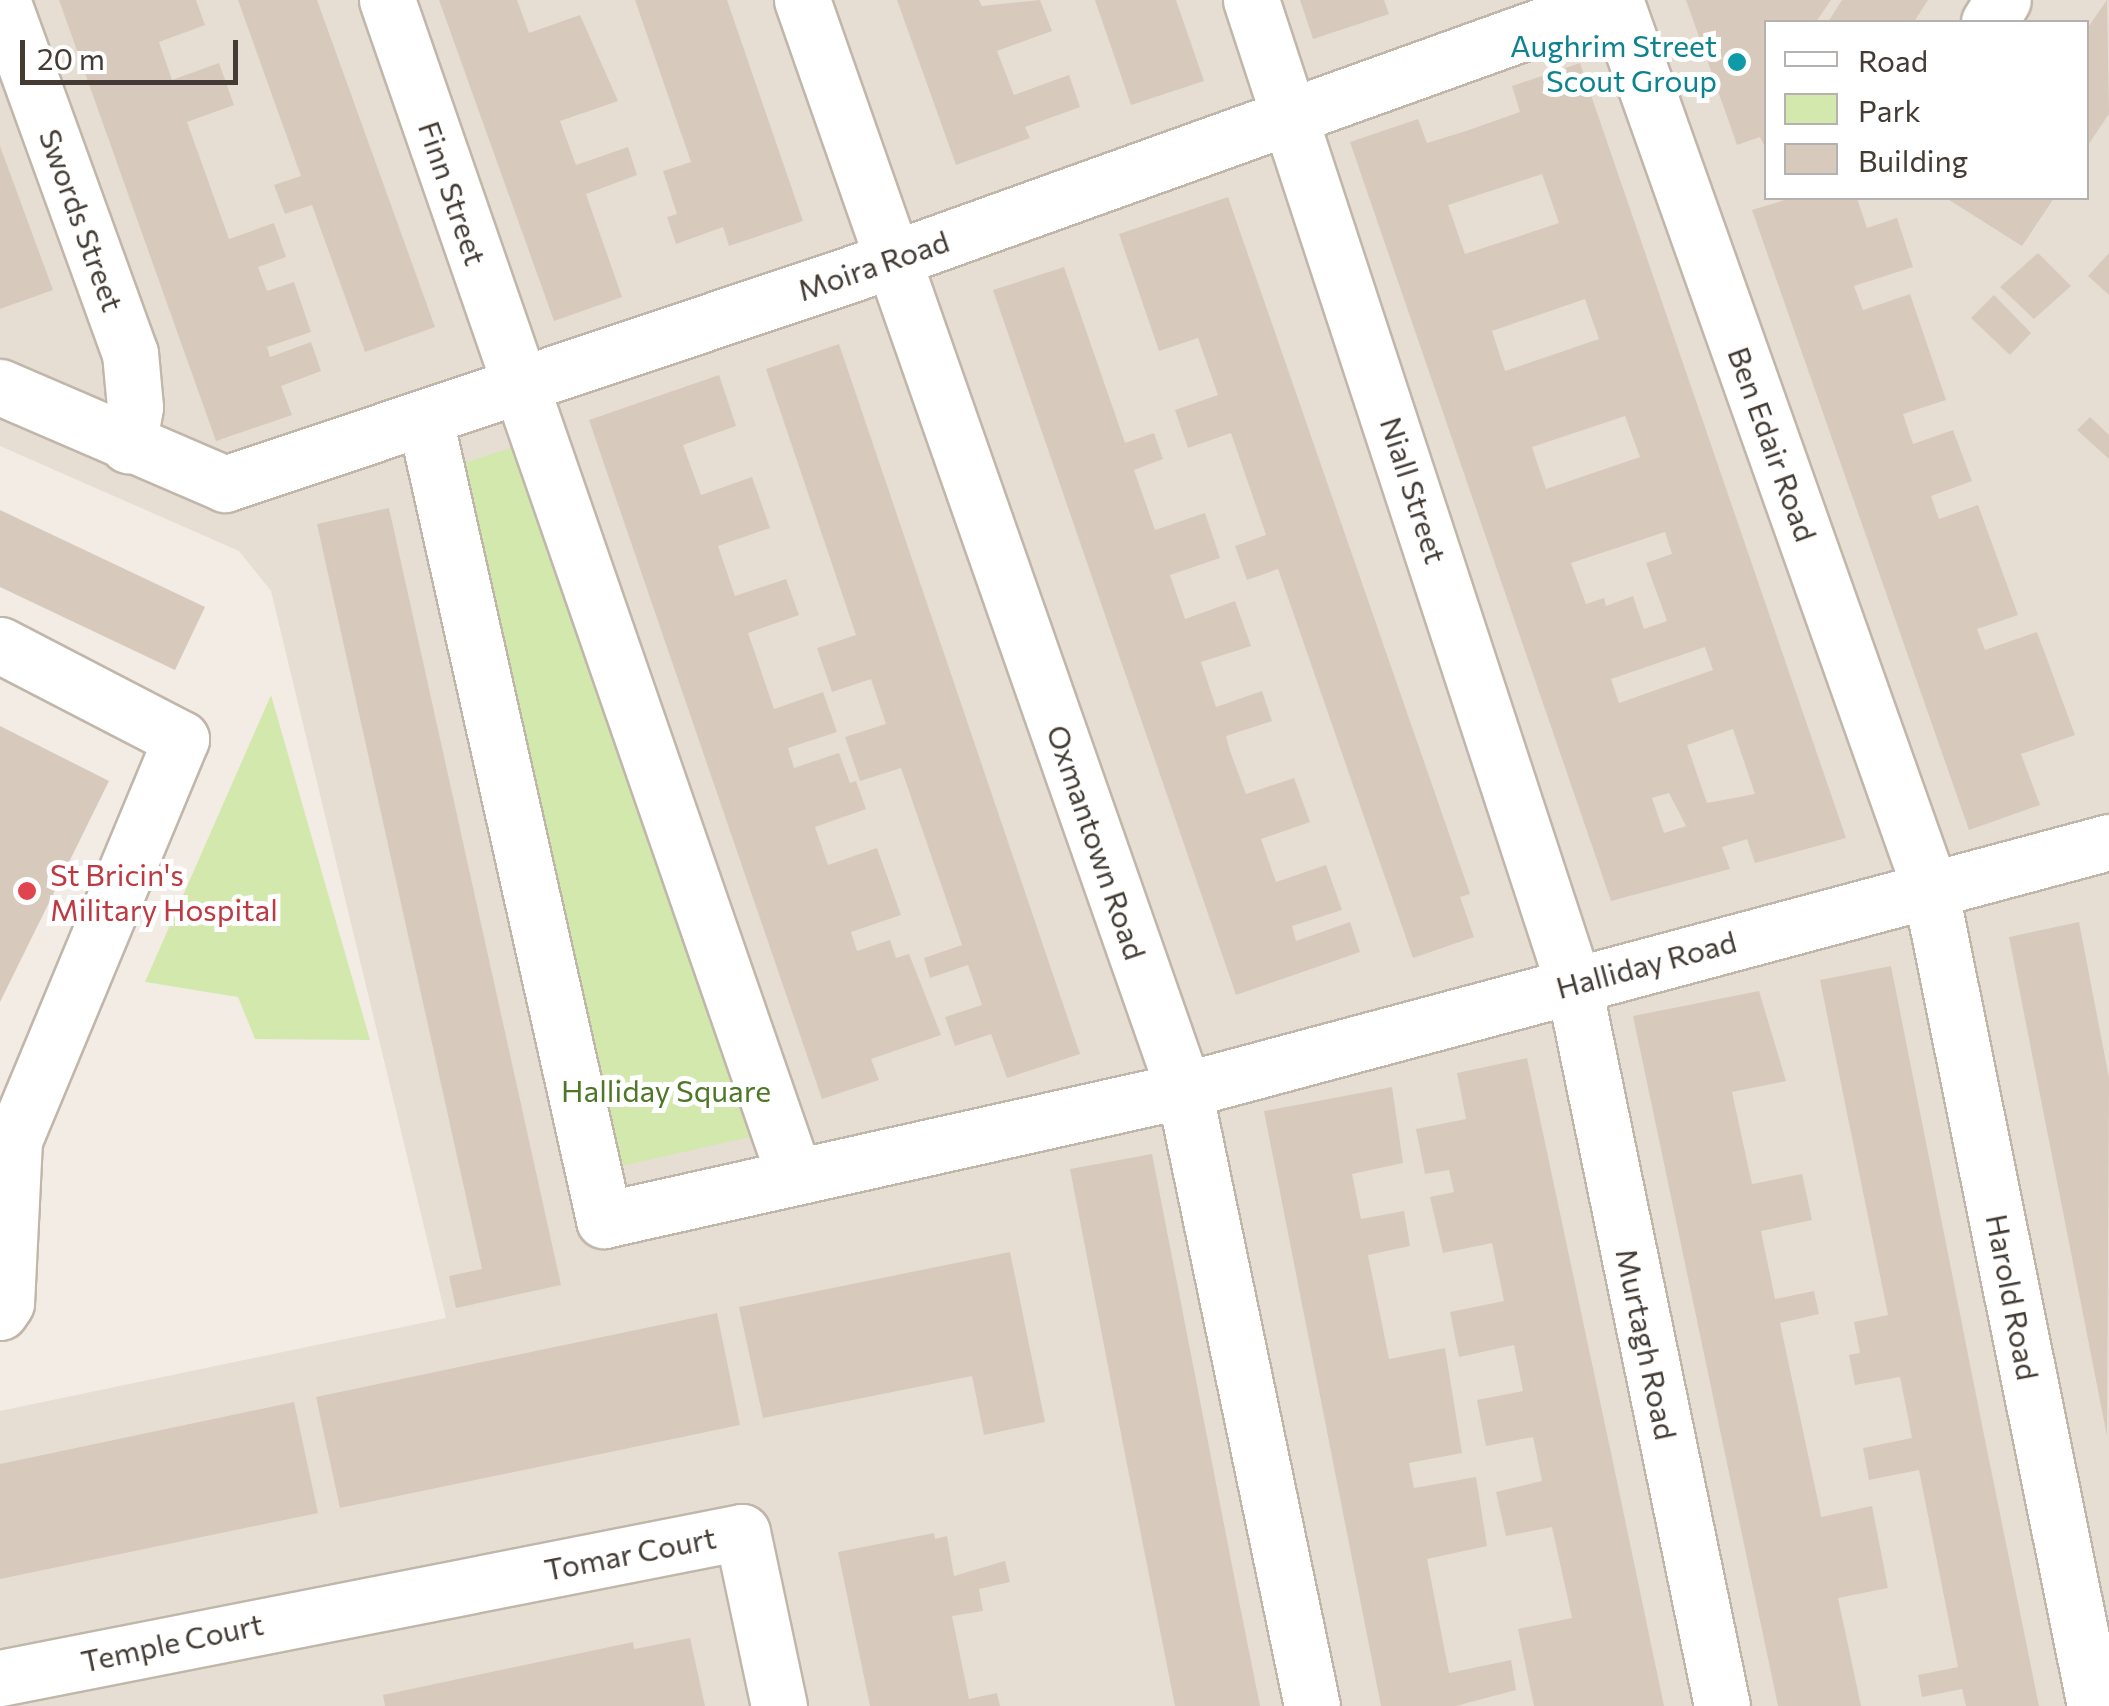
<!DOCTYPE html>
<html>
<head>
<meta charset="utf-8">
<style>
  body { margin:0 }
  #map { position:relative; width:2109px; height:1706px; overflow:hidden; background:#f2ece4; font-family:Commissioner,sans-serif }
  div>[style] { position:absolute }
  .residential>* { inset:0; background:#e6ded2 }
  .green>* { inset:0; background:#d3e8ac }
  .building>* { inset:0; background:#d7cabc }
  .roads { filter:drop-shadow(2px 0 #c1b6aa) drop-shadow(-2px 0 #c1b6aa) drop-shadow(0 2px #c1b6aa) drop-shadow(0 -2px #c1b6aa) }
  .minor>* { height:55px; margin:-27.5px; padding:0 27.5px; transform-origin:27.5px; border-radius:27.5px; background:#fff }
  .dots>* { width:28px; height:28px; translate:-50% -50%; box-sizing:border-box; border:5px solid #fff; border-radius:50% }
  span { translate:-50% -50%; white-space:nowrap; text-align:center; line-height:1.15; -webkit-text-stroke:10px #fff; paint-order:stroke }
  .culture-label { font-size:30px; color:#0d838f }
  .right { translate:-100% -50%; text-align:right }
  .street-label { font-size:30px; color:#443c34 }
  .health-label { font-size:30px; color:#be3a42 }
  .left { translate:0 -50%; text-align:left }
  .park-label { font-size:30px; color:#4e7727 }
  .legend { position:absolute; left:1764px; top:20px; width:325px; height:180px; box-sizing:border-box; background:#fff; border:2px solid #b4b1ae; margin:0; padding:12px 18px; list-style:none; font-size:30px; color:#443c34 }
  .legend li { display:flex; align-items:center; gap:20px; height:50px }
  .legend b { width:50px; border:2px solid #b4b1ae }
  .scale { position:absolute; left:20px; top:40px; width:218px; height:45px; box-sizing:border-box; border:5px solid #443c34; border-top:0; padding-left:12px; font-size:30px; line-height:35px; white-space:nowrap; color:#443c34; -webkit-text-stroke:8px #fff; paint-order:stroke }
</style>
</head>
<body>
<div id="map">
  <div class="residential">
    <i style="clip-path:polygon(evenodd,0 0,2109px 0,2109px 1706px,0 1706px,0 1411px,446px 1318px,271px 591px,239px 551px,0 446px,0 0,1766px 22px,2086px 22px,2086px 198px,1766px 198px,1766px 22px)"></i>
  </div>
  <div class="green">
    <i style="clip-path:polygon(514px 447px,617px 751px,750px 1137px,617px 1167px,460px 464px)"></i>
    <i style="clip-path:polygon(271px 695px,370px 1040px,255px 1039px,238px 997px,145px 982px)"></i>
  </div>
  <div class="building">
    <i style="clip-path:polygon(59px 0,196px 0,205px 25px,159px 42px,172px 80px,219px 63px,234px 105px,187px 122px,229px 239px,274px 223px,286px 257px,258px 267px,267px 291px,294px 282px,311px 332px,267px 347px,270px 357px,311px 342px,321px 371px,281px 386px,292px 415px,216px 441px)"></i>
    <i style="clip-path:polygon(238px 0,317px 0,435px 327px,365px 352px,312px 205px,285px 214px,274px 185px,301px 176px)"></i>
    <i style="clip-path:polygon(439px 0,517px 0,529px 33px,580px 15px,618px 101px,560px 121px,576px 165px,628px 147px,637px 175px,586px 194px,622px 297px,554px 321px)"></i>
    <i style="clip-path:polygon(635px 0,727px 0,803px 221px,729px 246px,723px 227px,676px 244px,667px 217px,677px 214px,663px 171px,691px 162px)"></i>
    <i style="clip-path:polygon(897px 0,979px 0,982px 6px,1040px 0,1052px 31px,997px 51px,1014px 95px,1069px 75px,1080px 107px,1025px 127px,1030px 138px,956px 165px)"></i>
    <i style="clip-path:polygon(1095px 0,1176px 0,1204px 81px,1131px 105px)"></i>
    <i style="clip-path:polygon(1300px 0,1384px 0,1389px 14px,1313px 39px)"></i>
    <i style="clip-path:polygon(1686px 0,1831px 0,1816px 22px,1766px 22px,1766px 149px,1760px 137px,1737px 145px)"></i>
    <i style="clip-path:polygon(1842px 0,1928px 0,1914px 22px,1828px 22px)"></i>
    <i style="clip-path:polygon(2107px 0,2109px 114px,2086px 148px,2086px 30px)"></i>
    <i style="clip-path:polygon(evenodd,1580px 63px,1846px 838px,1755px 863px,1747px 839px,1722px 847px,1730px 869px,1611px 901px,1350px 142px,1418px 119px,1427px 143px,1466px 131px,1520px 112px,1512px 86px,1580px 63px,1542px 174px,1559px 223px,1465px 254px,1448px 205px,1542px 174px,1580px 63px,1585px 299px,1599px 339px,1505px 371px,1492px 331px,1585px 299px,1580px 63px,1625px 416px,1640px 457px,1546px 489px,1532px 447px,1625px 416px,1580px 63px,1665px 532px,1672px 554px,1646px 563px,1667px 621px,1644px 629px,1633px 596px,1606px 606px,1604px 598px,1586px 604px,1571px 563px,1665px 532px,1580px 63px,1705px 647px,1713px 670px,1619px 703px,1611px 679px,1705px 647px,1580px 63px,1733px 729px,1755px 794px,1707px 803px,1687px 745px,1733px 729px,1580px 63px,1669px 793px,1686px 826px,1664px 833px,1652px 798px,1669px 793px)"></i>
    <i style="clip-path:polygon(0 146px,53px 290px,0 309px)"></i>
    <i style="clip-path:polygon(1228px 197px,1470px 894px,1460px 897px,1474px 937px,1413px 958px,1278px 569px,1247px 580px,1235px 546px,1266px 535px,1231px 433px,1188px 448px,1175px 410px,1218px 395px,1198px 338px,1159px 351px,1119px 234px)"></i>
    <i style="clip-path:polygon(1791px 198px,1857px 198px,1867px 228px,1897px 218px,1913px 267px,1854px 286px,1863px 310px,1910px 294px,1946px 400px,1903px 414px,1913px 444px,1953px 430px,1972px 481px,1931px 496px,1939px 519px,1978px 505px,2018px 615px,1977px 629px,1985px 650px,2037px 632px,2075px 735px,2021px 754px,2040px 805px,1969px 830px,1752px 210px)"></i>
    <i style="clip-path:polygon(1946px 198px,2054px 198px,2022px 246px)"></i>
    <i style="clip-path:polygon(2038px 253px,2071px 286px,2034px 319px,2000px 287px)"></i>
    <i style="clip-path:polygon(2109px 253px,2109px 295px,2088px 276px)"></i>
    <i style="clip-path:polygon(1064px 267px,1125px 443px,1154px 433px,1163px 459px,1134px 470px,1155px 530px,1205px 513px,1220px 558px,1170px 575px,1185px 619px,1235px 601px,1251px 646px,1201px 662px,1216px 707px,1262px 691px,1272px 721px,1226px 736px,1230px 751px,1246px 794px,1294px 778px,1310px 822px,1261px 839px,1276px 882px,1326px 865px,1342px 910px,1292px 926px,1296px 941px,1350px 922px,1360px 952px,1236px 995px,993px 290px)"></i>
    <i style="clip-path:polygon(1994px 295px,2031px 333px,2010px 355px,1971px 318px)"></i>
    <i style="clip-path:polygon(839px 344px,1080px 1054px,1007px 1078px,991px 1034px,955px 1046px,945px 1017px,982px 1005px,968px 965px,930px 978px,924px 958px,962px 945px,901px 768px,860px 781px,845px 737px,886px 724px,871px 679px,832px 692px,817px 648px,856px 635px,766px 369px)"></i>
    <i style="clip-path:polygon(719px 375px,736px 426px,683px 445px,701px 495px,752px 477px,770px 528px,718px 546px,735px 596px,786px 579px,799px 615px,748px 633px,774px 709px,823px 692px,837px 732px,788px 748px,794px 768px,839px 753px,850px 783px,856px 781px,866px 809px,815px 827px,828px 865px,877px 848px,901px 915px,851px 932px,857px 951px,890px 940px,896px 958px,909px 954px,941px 1035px,871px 1059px,879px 1080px,822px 1099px,589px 420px)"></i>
    <i style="clip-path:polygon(2090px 417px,2109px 435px,2109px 459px,2077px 430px)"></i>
    <i style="clip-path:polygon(389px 508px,561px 1285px,456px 1308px,449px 1276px,482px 1269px,317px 524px)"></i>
    <i style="clip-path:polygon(0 510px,205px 607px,175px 670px,0 587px)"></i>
    <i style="clip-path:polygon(0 726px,109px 781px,0 1002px)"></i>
    <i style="clip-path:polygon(2079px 922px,2109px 1078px,2107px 1436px,2009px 937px)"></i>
    <i style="clip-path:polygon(1891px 966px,1982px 1425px,2039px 1706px,1966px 1706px,1962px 1689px,1922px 1697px,1918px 1675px,1958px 1667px,1919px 1470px,1869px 1480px,1863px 1448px,1912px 1438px,1900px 1377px,1855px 1385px,1849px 1355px,1860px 1353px,1854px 1322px,1888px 1315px,1820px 980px)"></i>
    <i style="clip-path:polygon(1759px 991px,1786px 1081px,1732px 1092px,1752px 1184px,1802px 1174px,1812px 1220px,1761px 1231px,1775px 1299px,1814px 1291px,1819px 1314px,1780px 1323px,1819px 1506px,1821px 1517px,1872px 1506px,1888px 1588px,1838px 1598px,1861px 1706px,1778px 1706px,1633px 1016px)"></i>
    <i style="clip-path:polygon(1527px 1058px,1614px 1467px,1664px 1706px,1534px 1706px,1518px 1629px,1572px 1618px,1552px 1527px,1506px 1536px,1496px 1492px,1542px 1481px,1533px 1437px,1486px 1446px,1477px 1400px,1523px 1391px,1514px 1345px,1459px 1357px,1450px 1312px,1504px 1301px,1492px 1243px,1443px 1253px,1430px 1197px,1454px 1192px,1449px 1170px,1425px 1174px,1416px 1129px,1466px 1119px,1457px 1073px)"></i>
    <i style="clip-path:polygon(1392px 1087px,1403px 1163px,1352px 1174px,1361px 1219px,1404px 1211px,1410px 1246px,1368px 1255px,1389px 1359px,1445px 1348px,1462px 1453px,1409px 1463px,1414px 1488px,1476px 1477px,1487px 1546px,1427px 1559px,1449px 1673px,1511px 1660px,1516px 1690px,1456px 1706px,1381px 1706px,1264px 1111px)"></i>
    <i style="clip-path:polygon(1152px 1154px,1237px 1591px,1260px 1706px,1175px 1706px,1123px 1444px,1070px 1169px)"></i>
    <i style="clip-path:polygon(1010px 1252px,1045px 1422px,984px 1435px,972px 1376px,763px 1418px,739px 1307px)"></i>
    <i style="clip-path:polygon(717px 1313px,740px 1425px,340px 1508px,316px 1397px)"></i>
    <i style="clip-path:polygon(294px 1402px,318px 1513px,0 1579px,0 1464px)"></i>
    <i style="clip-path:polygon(934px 1533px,935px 1539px,947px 1536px,954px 1576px,1005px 1561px,1010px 1582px,979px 1589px,983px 1611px,952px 1616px,969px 1699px,997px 1693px,1000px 1706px,870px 1706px,838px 1552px)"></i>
    <i style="clip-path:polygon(690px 1638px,705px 1706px,385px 1706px,383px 1695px,633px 1642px,634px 1649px)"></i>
  </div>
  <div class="roads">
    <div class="minor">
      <i style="left:2px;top:0;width:375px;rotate:70.1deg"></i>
      <i style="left:130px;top:353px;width:54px;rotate:84.7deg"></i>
      <i style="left:135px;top:407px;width:39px;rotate:100deg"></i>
      <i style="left:387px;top:0;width:1243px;rotate:70.89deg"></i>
      <i style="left:802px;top:0;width:1155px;rotate:70.69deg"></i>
      <i style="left:1184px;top:1090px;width:629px;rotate:78.26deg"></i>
      <i style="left:1251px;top:0;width:1033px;rotate:71.85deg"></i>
      <i style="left:1573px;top:982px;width:739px;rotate:78.37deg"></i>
      <i style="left:1615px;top:0;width:942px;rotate:70.47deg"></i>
      <i style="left:1930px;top:888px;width:834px;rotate:78.6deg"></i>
      <i style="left:1989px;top:22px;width:26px;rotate:-58deg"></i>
      <i style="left:0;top:387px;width:245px;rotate:23.3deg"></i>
      <i style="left:225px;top:484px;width:663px;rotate:-18.54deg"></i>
      <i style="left:854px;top:273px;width:808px;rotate:-19.76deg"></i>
      <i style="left:425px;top:419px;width:821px;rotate:77.4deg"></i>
      <i style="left:604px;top:1220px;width:594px;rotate:-12.63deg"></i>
      <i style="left:1184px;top:1090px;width:958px;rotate:-15.01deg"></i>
      <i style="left:0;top:645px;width:204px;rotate:27.4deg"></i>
      <i style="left:181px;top:739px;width:434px;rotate:112.6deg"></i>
      <i style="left:14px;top:1140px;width:163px;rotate:92.8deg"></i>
      <i style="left:6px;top:1303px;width:11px;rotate:124deg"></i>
      <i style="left:0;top:1678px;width:756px;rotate:-11.13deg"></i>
      <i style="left:742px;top:1532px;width:178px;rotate:78deg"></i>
    </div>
  </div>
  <div class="dots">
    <i style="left:1737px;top:62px;background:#0f9aa8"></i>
    <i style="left:27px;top:891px;background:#e0444e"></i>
  </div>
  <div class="culture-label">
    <span class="right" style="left:1717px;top:62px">Aughrim Street<br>Scout Group</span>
  </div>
  <div class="street-label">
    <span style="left:453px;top:193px;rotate:71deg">Finn Street</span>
    <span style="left:82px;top:220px;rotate:70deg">Swords Street</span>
    <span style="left:873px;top:265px;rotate:-19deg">Moira Road</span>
    <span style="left:1773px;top:444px;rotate:70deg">Ben Edair Road</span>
    <span style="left:1414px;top:490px;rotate:72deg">Niall Street</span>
    <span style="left:1097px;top:842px;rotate:71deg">Oxmantown Road</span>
    <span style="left:1646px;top:964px;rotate:-15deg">Halliday Road</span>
    <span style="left:2013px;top:1297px;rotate:79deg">Harold Road</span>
    <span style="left:1647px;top:1344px;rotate:78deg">Murtagh Road</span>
    <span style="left:630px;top:1553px;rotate:-11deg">Tomar Court</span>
    <span style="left:172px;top:1642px;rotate:-12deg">Temple Court</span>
  </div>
  <div class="health-label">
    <span class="left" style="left:50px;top:891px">St Bricin's<br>Military Hospital</span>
  </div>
  <div class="park-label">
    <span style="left:666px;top:1090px">Halliday Square</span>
  </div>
  <ul class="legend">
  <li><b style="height:12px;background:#fff"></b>Road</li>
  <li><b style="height:28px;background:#d3e8ac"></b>Park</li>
  <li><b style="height:28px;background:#d7cabc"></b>Building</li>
  </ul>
  <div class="scale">20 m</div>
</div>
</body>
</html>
